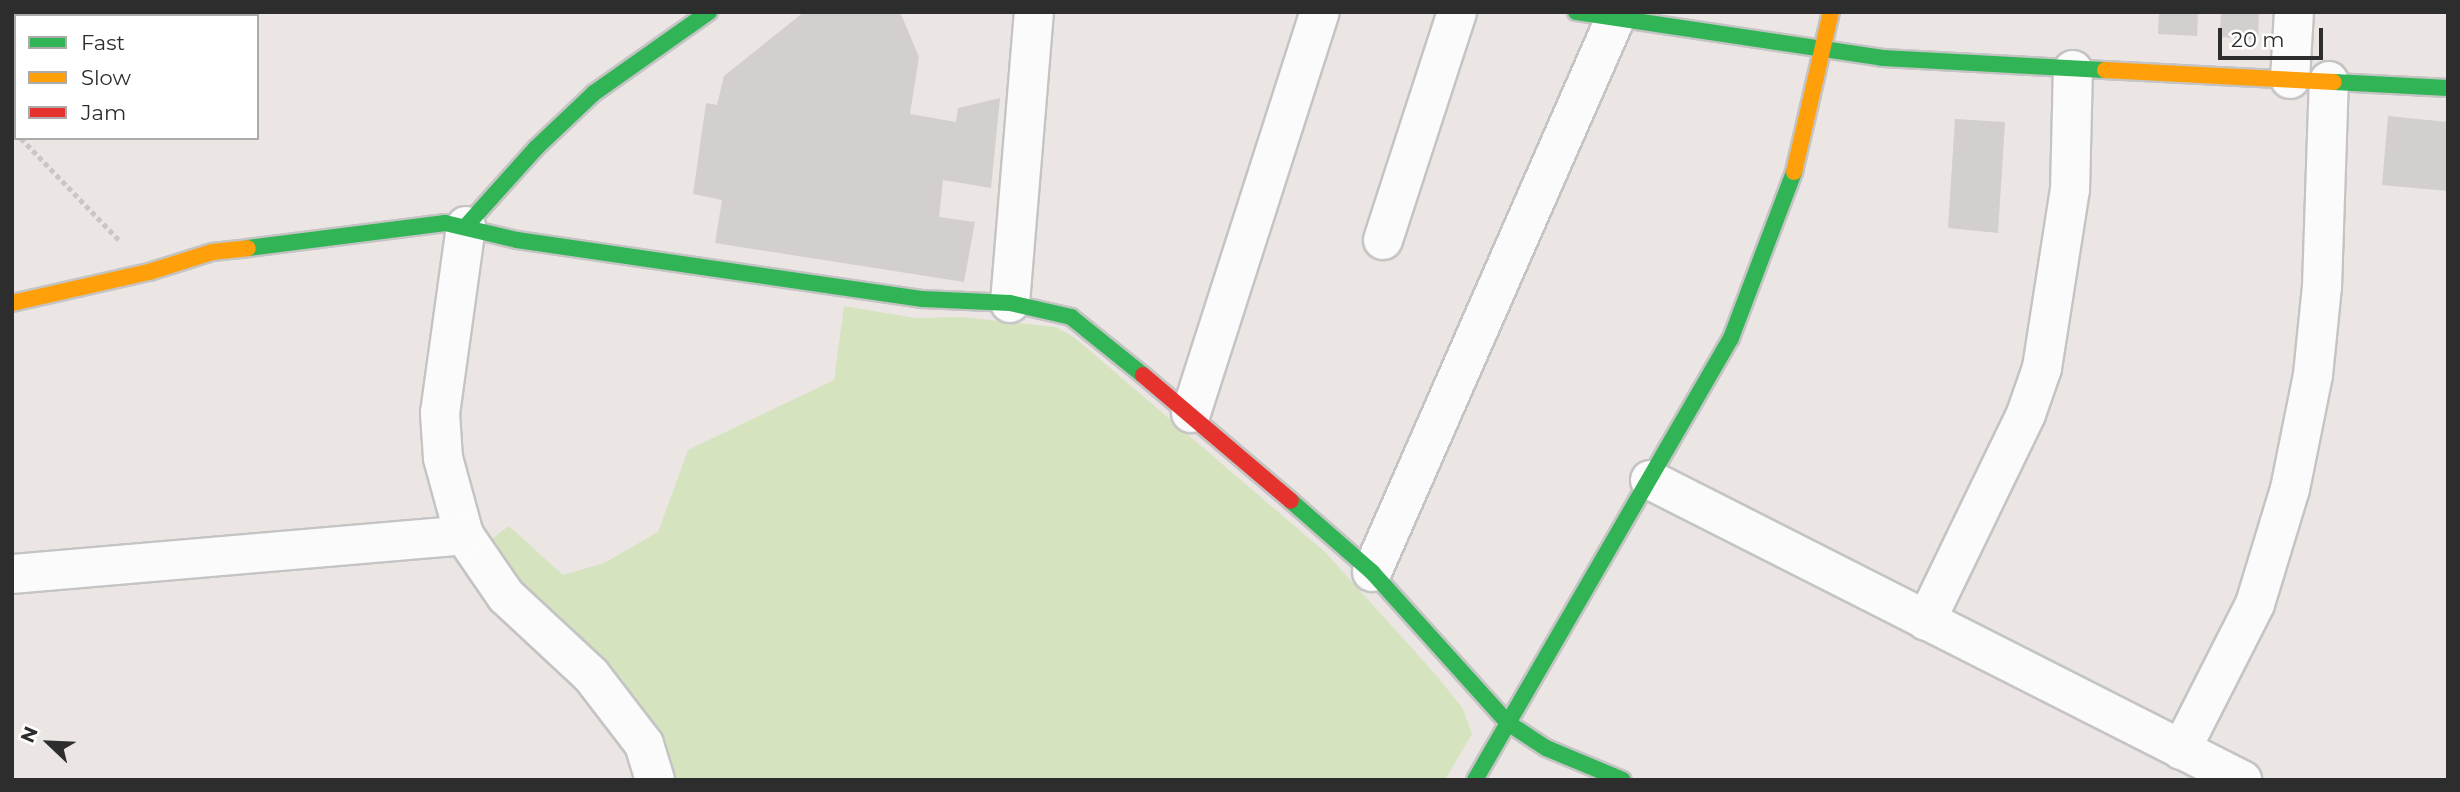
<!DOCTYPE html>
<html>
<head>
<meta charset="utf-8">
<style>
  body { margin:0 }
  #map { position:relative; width:2460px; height:792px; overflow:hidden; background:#ebe6e4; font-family:Montserrat,sans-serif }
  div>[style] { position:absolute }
  .green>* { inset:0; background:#d6e3bf }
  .building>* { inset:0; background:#d2cfcd }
  .path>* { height:4.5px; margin-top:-2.25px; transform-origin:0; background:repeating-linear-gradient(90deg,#c8c7c7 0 5px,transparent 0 8.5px) }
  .roads { filter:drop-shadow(2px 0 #c5c4c4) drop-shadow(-2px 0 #c5c4c4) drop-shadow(0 2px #c5c4c4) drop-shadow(0 -2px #c5c4c4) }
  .street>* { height:38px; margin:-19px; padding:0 19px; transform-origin:19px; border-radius:19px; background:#fcfbfb }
  .fast>* { height:16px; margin:-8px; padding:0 8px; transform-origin:8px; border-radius:8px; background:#30b455 }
  .slow>* { height:16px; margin:-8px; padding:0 8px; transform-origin:8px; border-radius:8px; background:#ff9f0a }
  .jam>* { height:16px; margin:-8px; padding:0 8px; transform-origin:8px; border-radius:8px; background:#e5322d }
  span { translate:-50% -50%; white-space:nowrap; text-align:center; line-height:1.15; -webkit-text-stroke:6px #fff; paint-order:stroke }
  .frame { position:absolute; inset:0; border:14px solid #2d2d2d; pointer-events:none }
  .legend { position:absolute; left:14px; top:14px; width:245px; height:126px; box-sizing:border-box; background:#fff; border:2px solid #ababab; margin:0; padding:9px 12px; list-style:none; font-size:21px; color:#2d2d2d }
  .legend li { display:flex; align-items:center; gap:14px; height:35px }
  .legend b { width:35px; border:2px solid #ababab }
  .north { position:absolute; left:14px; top:708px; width:70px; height:70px; -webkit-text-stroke:5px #fff; paint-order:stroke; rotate:293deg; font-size:19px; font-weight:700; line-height:28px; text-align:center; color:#2d2d2d }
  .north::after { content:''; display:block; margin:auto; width:24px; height:32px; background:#2d2d2d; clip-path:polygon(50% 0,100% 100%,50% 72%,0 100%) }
  .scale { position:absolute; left:2218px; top:28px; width:105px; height:32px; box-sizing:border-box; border:4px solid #2d2d2d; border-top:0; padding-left:9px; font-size:21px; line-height:24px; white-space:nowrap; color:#2d2d2d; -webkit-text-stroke:5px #fff; paint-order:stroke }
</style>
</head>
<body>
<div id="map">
  <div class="green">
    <i style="clip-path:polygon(844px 306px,915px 318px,961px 317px,1056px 327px,1075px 338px,1325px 552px,1437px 676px,1463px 709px,1472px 734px,1445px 780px,669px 780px,643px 726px,486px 543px,509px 526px,563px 575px,604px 563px,658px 532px,688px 450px,834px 380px)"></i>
  </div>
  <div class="building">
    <i style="clip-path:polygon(804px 12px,900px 12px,919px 57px,910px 114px,956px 122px,958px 108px,1000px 98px,991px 188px,943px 180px,939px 217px,975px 222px,964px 282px,715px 243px,722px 200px,693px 194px,706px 103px,717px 105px,724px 76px)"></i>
    <i style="clip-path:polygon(2159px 12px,2198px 12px,2197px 36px,2158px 34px)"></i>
    <i style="clip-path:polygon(2221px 12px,2259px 12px,2258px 40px,2220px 37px)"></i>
    <i style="clip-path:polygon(2388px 116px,2448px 122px,2448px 191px,2382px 185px)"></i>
    <i style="clip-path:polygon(1955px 119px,2005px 122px,1998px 233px,1948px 228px)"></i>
  </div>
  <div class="path">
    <i style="left:12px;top:129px;width:5px;rotate:37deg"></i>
    <i style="left:21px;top:138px;width:143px;rotate:46.1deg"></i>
  </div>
  <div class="roads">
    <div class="street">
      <i style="left:2290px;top:79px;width:67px;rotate:-86.6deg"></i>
      <i style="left:466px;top:226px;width:189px;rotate:97.9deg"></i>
      <i style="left:440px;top:413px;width:45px;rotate:86.2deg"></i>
      <i style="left:443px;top:458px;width:80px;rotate:74.7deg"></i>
      <i style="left:464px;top:535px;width:74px;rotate:55.5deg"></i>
      <i style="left:506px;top:596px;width:116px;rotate:42.9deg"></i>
      <i style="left:591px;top:675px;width:87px;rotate:52.5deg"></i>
      <i style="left:644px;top:744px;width:38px;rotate:73deg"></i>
      <i style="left:1383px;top:240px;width:240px;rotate:-72deg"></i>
      <i style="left:1010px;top:303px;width:292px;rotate:-85.3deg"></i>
      <i style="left:1191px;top:413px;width:421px;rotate:-72.2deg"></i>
      <i style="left:1650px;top:480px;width:664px;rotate:26.87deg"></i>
      <i style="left:1372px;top:572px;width:604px;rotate:-66.28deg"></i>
      <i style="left:12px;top:574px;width:454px;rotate:-4.9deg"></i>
      <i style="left:1926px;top:621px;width:230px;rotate:-64.2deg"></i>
      <i style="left:2026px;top:414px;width:49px;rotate:-70.8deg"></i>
      <i style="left:2042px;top:368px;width:180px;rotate:-81.1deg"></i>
      <i style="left:2070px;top:190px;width:120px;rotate:-88.6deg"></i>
      <i style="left:2181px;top:750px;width:164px;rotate:-63.1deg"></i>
      <i style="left:2255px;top:604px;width:120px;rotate:-73.1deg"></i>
      <i style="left:2290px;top:489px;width:116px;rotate:-78.6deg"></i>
      <i style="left:2313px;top:375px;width:88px;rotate:-84.2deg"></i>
      <i style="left:2322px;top:287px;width:206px;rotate:-88.1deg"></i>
    </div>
    <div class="fast">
      <i style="left:1576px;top:12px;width:309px;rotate:8.5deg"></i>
      <i style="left:1882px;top:58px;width:223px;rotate:3.1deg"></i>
      <i style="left:2334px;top:82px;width:114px;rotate:3deg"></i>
      <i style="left:466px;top:226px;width:105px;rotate:-48.1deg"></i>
      <i style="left:536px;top:148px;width:80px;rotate:-43.5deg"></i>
      <i style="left:594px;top:93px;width:141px;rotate:-35.2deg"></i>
      <i style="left:248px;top:248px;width:199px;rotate:-7.2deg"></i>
      <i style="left:445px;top:223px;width:74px;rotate:13.3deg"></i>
      <i style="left:517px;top:240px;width:410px;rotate:8.3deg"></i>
      <i style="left:923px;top:299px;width:87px;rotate:2.6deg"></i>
      <i style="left:1010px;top:303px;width:63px;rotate:12.9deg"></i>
      <i style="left:1071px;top:317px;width:92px;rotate:38.9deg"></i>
      <i style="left:1291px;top:501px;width:108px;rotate:41.2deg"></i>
      <i style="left:1372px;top:572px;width:203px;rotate:48deg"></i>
      <i style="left:1508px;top:723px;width:45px;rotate:33.3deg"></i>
      <i style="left:1546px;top:748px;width:83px;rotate:22.6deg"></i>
      <i style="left:1475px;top:780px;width:511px;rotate:-59.92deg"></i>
      <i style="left:1731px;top:338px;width:178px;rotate:-69.2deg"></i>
    </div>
    <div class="slow">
      <i style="left:2105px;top:70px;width:229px;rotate:3deg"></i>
      <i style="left:1794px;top:172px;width:164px;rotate:-77deg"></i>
      <i style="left:12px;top:303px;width:140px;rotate:-12.8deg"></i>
      <i style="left:149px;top:272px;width:66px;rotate:-17.6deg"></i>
      <i style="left:212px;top:252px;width:36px;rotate:-6deg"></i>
    </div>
    <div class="jam">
      <i style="left:1143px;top:375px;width:194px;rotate:40.4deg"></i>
    </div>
  </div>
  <div class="frame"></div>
  <ul class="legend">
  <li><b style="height:9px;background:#30b455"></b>Fast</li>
  <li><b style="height:9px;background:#ff9f0a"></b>Slow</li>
  <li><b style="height:9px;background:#e5322d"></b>Jam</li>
  </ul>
  <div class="north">N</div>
  <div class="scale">20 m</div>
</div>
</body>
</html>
